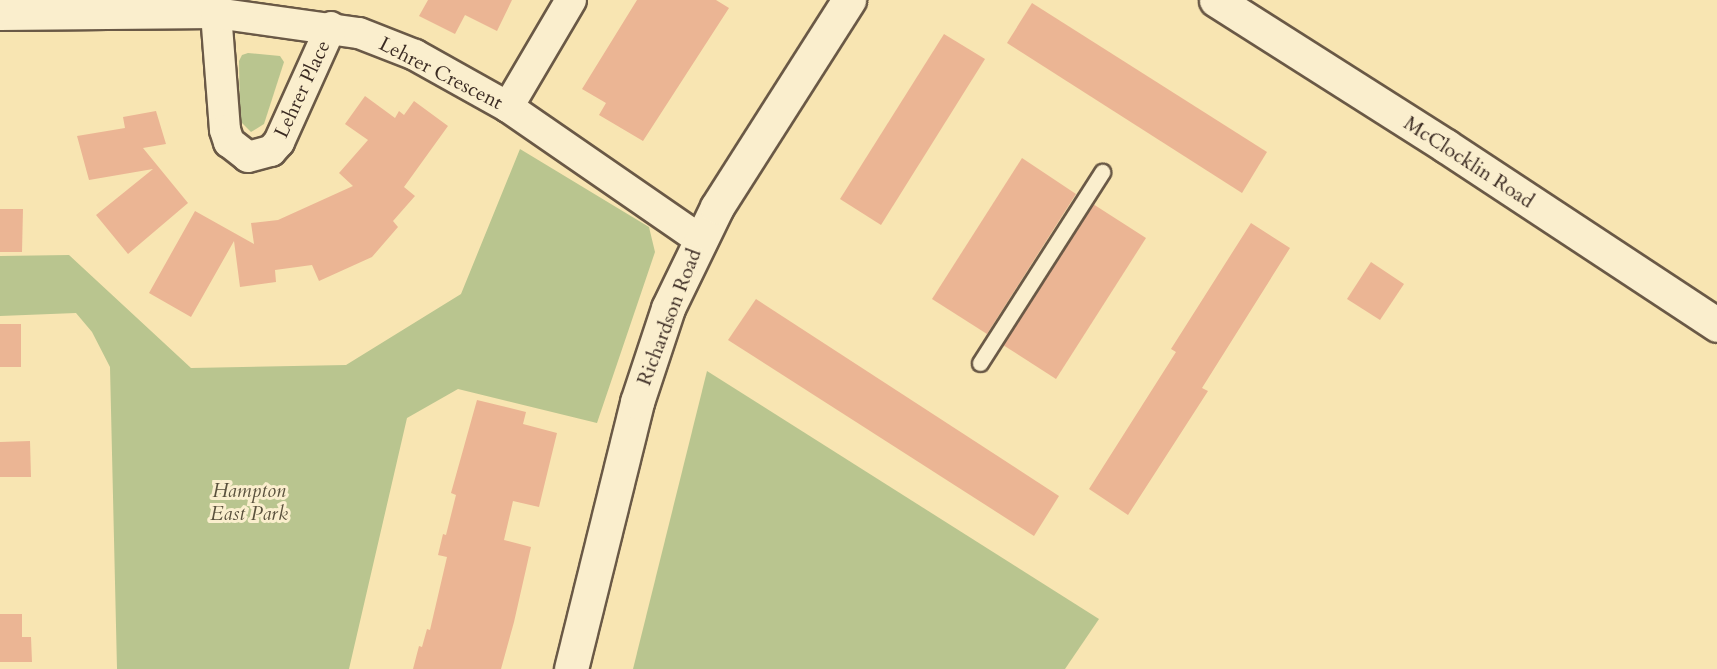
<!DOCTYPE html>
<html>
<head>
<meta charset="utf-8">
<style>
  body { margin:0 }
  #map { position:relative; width:1717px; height:669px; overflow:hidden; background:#f8e5b2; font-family:Cardo,serif }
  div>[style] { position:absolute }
  .green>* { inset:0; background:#b9c58f }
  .building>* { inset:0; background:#ebb594 }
  .roads { filter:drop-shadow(2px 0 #6a5946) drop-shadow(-2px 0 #6a5946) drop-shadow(0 2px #6a5946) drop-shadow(0 -2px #6a5946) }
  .lane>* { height:15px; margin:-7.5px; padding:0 7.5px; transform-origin:7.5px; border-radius:7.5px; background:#faeecd }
  .street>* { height:30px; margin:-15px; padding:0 15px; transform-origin:15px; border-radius:15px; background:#faeecd }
  .secondary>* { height:33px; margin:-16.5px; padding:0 16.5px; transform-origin:16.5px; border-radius:16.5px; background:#faeecd }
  span { translate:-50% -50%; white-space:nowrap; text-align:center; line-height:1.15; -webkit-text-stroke:6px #faeecd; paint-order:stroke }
  .street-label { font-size:20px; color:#3a2a22 }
  .park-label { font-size:20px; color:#5a513d; font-style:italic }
</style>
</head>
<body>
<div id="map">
  <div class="green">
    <i style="clip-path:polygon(248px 53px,280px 56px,284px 62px,264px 124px,251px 132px,240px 121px,239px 61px,242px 55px)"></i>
    <i style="clip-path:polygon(520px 149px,649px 227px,655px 252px,597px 423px,458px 389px,407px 418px,349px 669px,117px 669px,110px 367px,92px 332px,76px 313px,0 316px,0 256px,69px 255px,191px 368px,346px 365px,461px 294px)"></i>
    <i style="clip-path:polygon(707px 371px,1099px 619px,1065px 669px,633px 669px)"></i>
  </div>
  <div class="building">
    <i style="clip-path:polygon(428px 0,512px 0,497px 31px,465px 15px,455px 34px,419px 16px)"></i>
    <i style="clip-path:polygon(637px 0,716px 0,729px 8px,643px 141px,599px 115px,606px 103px,582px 89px)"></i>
    <i style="clip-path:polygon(1032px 3px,1267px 152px,1242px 193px,1007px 43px)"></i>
    <i style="clip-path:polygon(944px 34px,985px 59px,881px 225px,840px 199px)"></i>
    <i style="clip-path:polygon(365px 96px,395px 118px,399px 111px,404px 115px,414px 101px,448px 126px,404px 187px,415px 196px,393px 221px,398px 227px,372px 257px,319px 281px,312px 265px,275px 270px,276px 282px,240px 287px,234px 241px,191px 317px,149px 293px,195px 211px,254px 244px,251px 223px,278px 220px,353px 186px,339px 173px,368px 140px,345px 124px)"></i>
    <i style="clip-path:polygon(156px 111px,166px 144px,143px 148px,188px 203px,128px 254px,96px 215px,153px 169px,89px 180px,77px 136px,125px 128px,123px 117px)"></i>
    <i style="clip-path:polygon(1022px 158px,1076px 194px,987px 334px,932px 299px)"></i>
    <i style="clip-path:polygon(1093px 204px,1146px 238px,1056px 379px,1003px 345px)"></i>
    <i style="clip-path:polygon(0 209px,23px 209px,22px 252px,0 252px)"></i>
    <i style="clip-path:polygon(1251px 223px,1290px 248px,1202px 388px,1208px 391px,1128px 515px,1089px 489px,1176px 352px,1171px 349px)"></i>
    <i style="clip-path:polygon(1371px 262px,1404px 284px,1380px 320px,1347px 299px)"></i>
    <i style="clip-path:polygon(756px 299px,1059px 496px,1034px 536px,728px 340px)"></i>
    <i style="clip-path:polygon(0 324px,21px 324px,21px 367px,0 367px)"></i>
    <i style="clip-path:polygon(477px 400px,526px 412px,523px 424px,557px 433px,539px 507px,513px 501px,504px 540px,531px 547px,514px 622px,501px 669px,413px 669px,419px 646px,422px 647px,427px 629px,430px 630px,447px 557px,438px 555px,443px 534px,446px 535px,456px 495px,451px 493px)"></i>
    <i style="clip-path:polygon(30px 441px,31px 477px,0 477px,0 442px)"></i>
    <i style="clip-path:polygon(0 614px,22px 614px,22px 637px,31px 637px,32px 662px,0 662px)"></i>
  </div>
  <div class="roads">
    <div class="lane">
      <i style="left:980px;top:363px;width:227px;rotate:-57.4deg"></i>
    </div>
    <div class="street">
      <i style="left:215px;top:0;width:130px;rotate:85.6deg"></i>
      <i style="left:225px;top:130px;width:13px;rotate:72deg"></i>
      <i style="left:229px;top:142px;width:24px;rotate:38deg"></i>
      <i style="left:248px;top:157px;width:24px;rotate:-15deg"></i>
      <i style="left:271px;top:151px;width:12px;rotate:-48deg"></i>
      <i style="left:279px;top:142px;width:126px;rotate:-65.7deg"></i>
      <i style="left:0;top:15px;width:216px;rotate:-0.5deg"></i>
      <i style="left:216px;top:13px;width:144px;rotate:8deg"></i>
      <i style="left:359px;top:33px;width:60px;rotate:21.4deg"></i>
      <i style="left:415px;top:55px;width:107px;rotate:29.2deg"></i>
      <i style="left:508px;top:107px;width:232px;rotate:34.6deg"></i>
      <i style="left:508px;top:107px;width:124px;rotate:-59.5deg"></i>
    </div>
    <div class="secondary">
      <i style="left:1216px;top:0;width:272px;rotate:32.4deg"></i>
      <i style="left:1446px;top:146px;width:325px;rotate:33.4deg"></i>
      <i style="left:571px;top:669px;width:275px;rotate:-76.1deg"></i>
      <i style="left:637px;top:402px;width:99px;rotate:-71.7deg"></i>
      <i style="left:668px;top:308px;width:112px;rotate:-64.1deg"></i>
      <i style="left:717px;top:207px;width:246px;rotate:-57.5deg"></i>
    </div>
  </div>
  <div class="street-label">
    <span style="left:441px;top:73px;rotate:27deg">Lehrer Crescent</span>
    <span style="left:302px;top:89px;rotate:-65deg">Lehrer Place</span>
    <span style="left:1469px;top:162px;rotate:33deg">McClocklin Road</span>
    <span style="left:669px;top:317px;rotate:-69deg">Richardson Road</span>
  </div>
  <div class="park-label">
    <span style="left:249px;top:502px">Hampton<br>East Park</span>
  </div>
</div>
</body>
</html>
